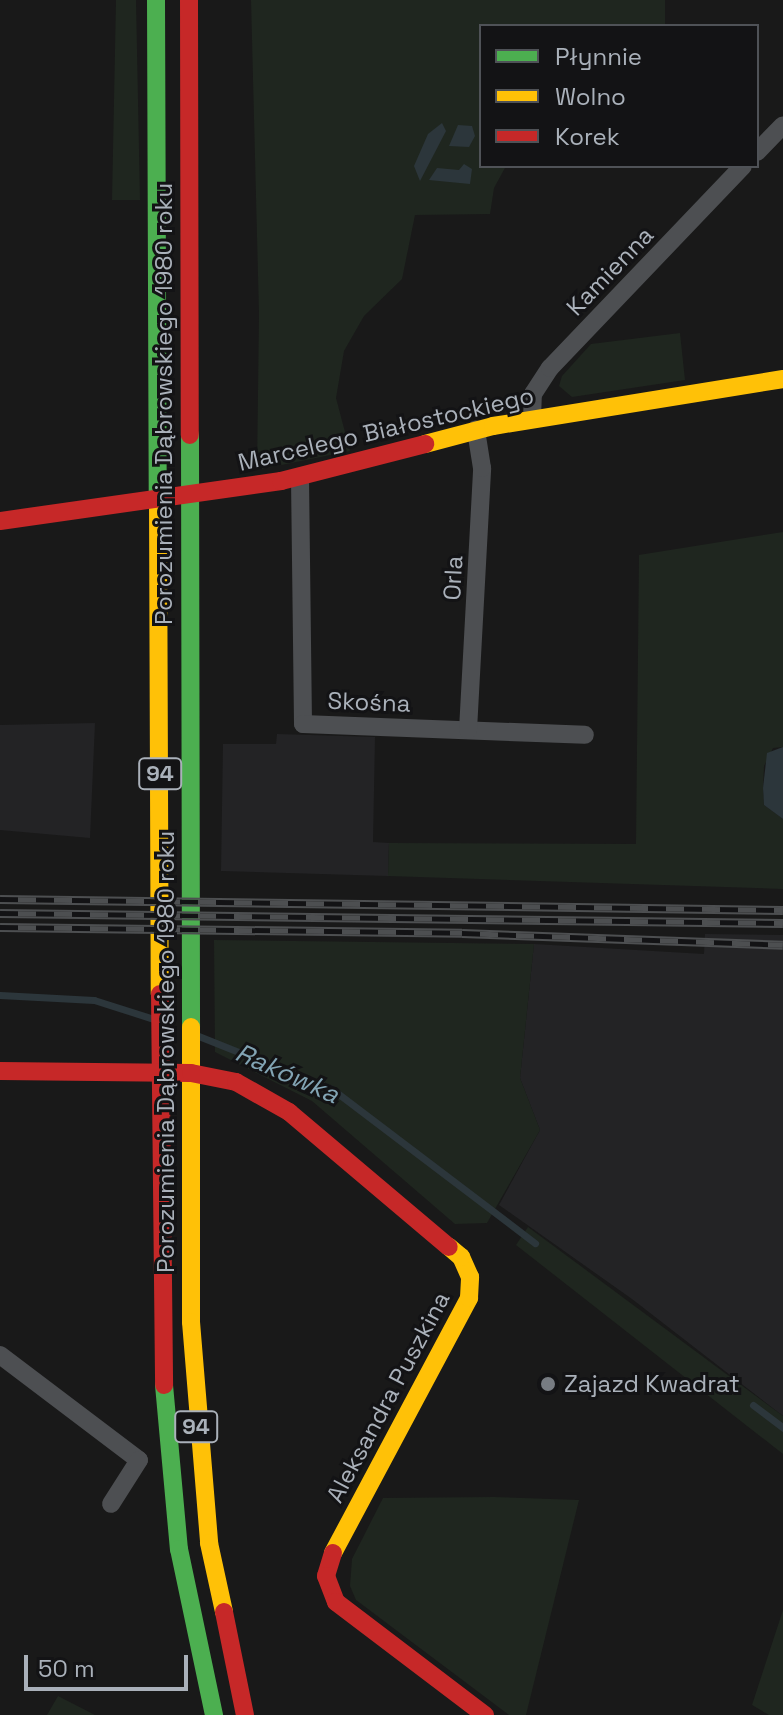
<!DOCTYPE html>
<html>
<head>
<meta charset="utf-8">
<style>
  body { margin:0 }
  #map { position:relative; width:783px; height:1715px; overflow:hidden; background:#191919; font-family:"Space Grotesk",sans-serif }
  div>[style] { position:absolute }
  .built>* { inset:0; background:#232325 }
  .green>* { inset:0; background:#1f261f }
  .water>* { inset:0; background:#2c363b }
  .stream>* { height:7px; margin:-3.5px; padding:0 3.5px; transform-origin:3.5px; border-radius:3.5px; background:#2c363b }
  .street>* { height:18px; margin:-9px; padding:0 9px; transform-origin:9px; border-radius:9px; background:#4d4f52 }
  .fast>* { height:18px; margin:-9px; padding:0 9px; transform-origin:9px; border-radius:9px; background:#4caf50 }
  .slow>* { height:18px; margin:-9px; padding:0 9px; transform-origin:9px; border-radius:9px; background:#ffc107 }
  .jam>* { height:18px; margin:-9px; padding:0 9px; transform-origin:9px; border-radius:9px; background:#c62828 }
  .rail>* { height:9px; margin-top:-4.5px; transform-origin:0; background:repeating-linear-gradient(90deg,#131315 0 18px,#4d4f51 0 36px); box-sizing:border-box; border-block:2px solid #4d4f51 }
  .dots>* { width:22px; height:22px; translate:-50% -50%; box-sizing:border-box; border:4px solid #131315; border-radius:50% }
  span { translate:-50% -50%; white-space:nowrap; text-align:center; line-height:1.15; -webkit-text-stroke:6px #131315; paint-order:stroke }
  .shield-label span { padding:2px 6px; background:#131315; border:2px solid; border-radius:6px; -webkit-text-stroke-width:0 }
  .shield-label { font-size:22px; color:#aab1ba; font-weight:700 }
  .street-label { font-size:24px; color:#aab1ba }
  .poi-label { font-size:24px; color:#aab1ba }
  .left { translate:0 -50%; text-align:left }
  .water-label { font-size:26px; color:#82a4b4; font-style:italic }
  .legend { position:absolute; left:479px; top:24px; width:280px; height:144px; box-sizing:border-box; background:#131315; border:2px solid #4f5257; margin:0; padding:10px 14px; list-style:none; font-size:24px; color:#aab1ba }
  .legend li { display:flex; align-items:center; gap:16px; height:40px }
  .legend b { width:40px; border:2px solid #4f5257 }
  .scale { position:absolute; left:24px; top:1655px; width:164px; height:36px; box-sizing:border-box; border:4px solid #aab1ba; border-top:0; padding-left:10px; font-size:24px; line-height:28px; white-space:nowrap; color:#aab1ba; -webkit-text-stroke:6px #131315; paint-order:stroke }
</style>
</head>
<body>
<div id="map">
  <div class="built">
    <i style="clip-path:polygon(95px 723px,90px 838px,0 830px,0 725px)"></i>
    <i style="clip-path:polygon(277px 734px,375px 737px,373px 842px,389px 843px,388px 876px,221px 871px,223px 744px,276px 744px)"></i>
    <i style="clip-path:polygon(705px 934px,783px 935px,783px 1416px,632px 1299px,499px 1205px,540px 1130px,520px 1078px,534px 944px,704px 954px)"></i>
  </div>
  <div class="green">
    <i style="clip-path:polygon(116px 0,136px 0,140px 200px,112px 200px)"></i>
    <i style="clip-path:polygon(251px 0,665px 0,665px 26px,481px 26px,481px 166px,506px 166px,494px 188px,490px 214px,415px 215px,402px 279px,364px 316px,344px 351px,336px 398px,350px 451px,257px 470px,259px 314px)"></i>
    <i style="clip-path:polygon(680px 333px,685px 380px,572px 397px,559px 386px,562px 376px,591px 344px)"></i>
    <i style="clip-path:polygon(783px 532px,783px 747px,773px 748px,764px 766px,763px 788px,764px 805px,783px 819px,783px 889px,388px 876px,389px 843px,636px 844px,639px 555px)"></i>
    <i style="clip-path:polygon(214px 940px,534px 944px,520px 1078px,540px 1130px,487px 1223px,455px 1224px,312px 1101px,215px 1052px)"></i>
    <i style="clip-path:polygon(528px 1227px,783px 1416px,783px 1454px,516px 1245px)"></i>
    <i style="clip-path:polygon(494px 1497px,579px 1500px,526px 1715px,509px 1715px,356px 1600px,350px 1586px,352px 1559px,383px 1498px)"></i>
    <i style="clip-path:polygon(783px 1610px,783px 1715px,769px 1715px,752px 1705px)"></i>
    <i style="clip-path:polygon(58px 1696px,95px 1715px,47px 1715px)"></i>
  </div>
  <div class="water">
    <i style="clip-path:polygon(442px 123px,446px 131px,420px 181px,414px 166px,428px 134px)"></i>
    <i style="clip-path:polygon(458px 125px,472px 126px,475px 136px,469px 147px,449px 146px)"></i>
    <i style="clip-path:polygon(464px 164px,472px 169px,470px 184px,429px 180px,437px 168px,459px 170px)"></i>
    <i style="clip-path:polygon(783px 747px,783px 819px,764px 805px,763px 788px,767px 753px)"></i>
  </div>
  <div class="stream">
    <i style="left:0;top:995px;width:94px;rotate:3deg"></i>
    <i style="left:94px;top:1000px;width:63px;rotate:17.6deg"></i>
    <i style="left:196px;top:1035px;width:146px;rotate:21.7deg"></i>
    <i style="left:332px;top:1089px;width:255px;rotate:37.2deg"></i>
    <i style="left:753px;top:1405px;width:38px;rotate:37deg"></i>
  </div>
  <div class="street">
    <i style="left:757px;top:152px;width:37px;rotate:-46deg"></i>
    <i style="left:532px;top:419px;width:25px;rotate:-88deg"></i>
    <i style="left:533px;top:394px;width:31px;rotate:-57deg"></i>
    <i style="left:550px;top:368px;width:279px;rotate:-46.3deg"></i>
    <i style="left:300px;top:478px;width:246px;rotate:89.3deg"></i>
    <i style="left:303px;top:724px;width:282px;rotate:2.2deg"></i>
    <i style="left:468px;top:730px;width:262px;rotate:-86.9deg"></i>
    <i style="left:482px;top:468px;width:39px;rotate:-99deg"></i>
    <i style="left:0;top:1355px;width:174px;rotate:37.1deg"></i>
    <i style="left:139px;top:1460px;width:52px;rotate:122.5deg"></i>
  </div>
  <div class="fast">
    <i style="left:156px;top:0;width:498px;rotate:89.8deg"></i>
    <i style="left:190px;top:435px;width:592px;rotate:89.9deg"></i>
    <i style="left:164px;top:1385px;width:165px;rotate:84.8deg"></i>
    <i style="left:179px;top:1549px;width:170px;rotate:78.1deg"></i>
  </div>
  <div class="slow">
    <i style="left:425px;top:444px;width:70px;rotate:-14.8deg"></i>
    <i style="left:493px;top:426px;width:294px;rotate:-9.2deg"></i>
    <i style="left:158px;top:498px;width:496px;rotate:89.8deg"></i>
    <i style="left:191px;top:1027px;width:295px;rotate:90deg"></i>
    <i style="left:191px;top:1322px;width:222px;rotate:85.3deg"></i>
    <i style="left:209px;top:1543px;width:71px;rotate:77.7deg"></i>
    <i style="left:333px;top:1553px;width:289px;rotate:-61.9deg"></i>
    <i style="left:469px;top:1298px;width:21px;rotate:-87deg"></i>
    <i style="left:470px;top:1277px;width:22px;rotate:-114deg"></i>
    <i style="left:461px;top:1257px;width:16px;rotate:-140deg"></i>
  </div>
  <div class="jam">
    <i style="left:189px;top:0;width:435px;rotate:89.9deg"></i>
    <i style="left:0;top:521px;width:284px;rotate:-8.1deg"></i>
    <i style="left:281px;top:481px;width:149px;rotate:-14.4deg"></i>
    <i style="left:160px;top:994px;width:391px;rotate:89.4deg"></i>
    <i style="left:0;top:1071px;width:191px;rotate:0.6deg"></i>
    <i style="left:191px;top:1073px;width:46px;rotate:11.3deg"></i>
    <i style="left:236px;top:1082px;width:61px;rotate:29.5deg"></i>
    <i style="left:289px;top:1112px;width:209px;rotate:40.2deg"></i>
    <i style="left:333px;top:1553px;width:24px;rotate:107deg"></i>
    <i style="left:326px;top:1576px;width:28px;rotate:69deg"></i>
    <i style="left:336px;top:1602px;width:187px;rotate:37.2deg"></i>
    <i style="left:224px;top:1612px;width:105px;rotate:78.5deg"></i>
  </div>
  <div class="rail">
    <i style="left:0;top:899px;width:783px;rotate:0.8deg"></i>
    <i style="left:0;top:913px;width:783px;rotate:0.73deg"></i>
    <i style="left:0;top:927px;width:462px;rotate:0.7deg"></i>
    <i style="left:462px;top:933px;width:321px;rotate:2.1deg"></i>
  </div>
  <div class="dots">
    <i style="left:548px;top:1384px;background:#777c82"></i>
  </div>
  <div class="shield-label">
    <span style="left:160px;top:774px">94</span>
    <span style="left:196px;top:1427px">94</span>
  </div>
  <div class="street-label">
    <span style="left:610px;top:271px;rotate:-46deg">Kamienna</span>
    <span style="left:164px;top:404px;rotate:-90deg">Porozumienia Dąbrowskiego 1980 roku</span>
    <span style="left:386px;top:429px;rotate:-13deg">Marcelego Białostockiego</span>
    <span style="left:453px;top:578px;rotate:-87deg">Orla</span>
    <span style="left:369px;top:702px;rotate:2deg">Skośna</span>
    <span style="left:166px;top:1052px;rotate:-90deg">Porozumienia Dąbrowskiego 1980 roku</span>
    <span style="left:388px;top:1397px;rotate:-62deg">Aleksandra Puszkina</span>
  </div>
  <div class="poi-label">
    <span class="left" style="left:564px;top:1384px">Zajazd Kwadrat</span>
  </div>
  <div class="water-label">
    <span style="left:287px;top:1074px;rotate:24deg">Rakówka</span>
  </div>
  <ul class="legend">
  <li><b style="height:10px;background:#4caf50"></b>Płynnie</li>
  <li><b style="height:10px;background:#ffc107"></b>Wolno</li>
  <li><b style="height:10px;background:#c62828"></b>Korek</li>
  </ul>
  <div class="scale">50 m</div>
</div>
</body>
</html>
